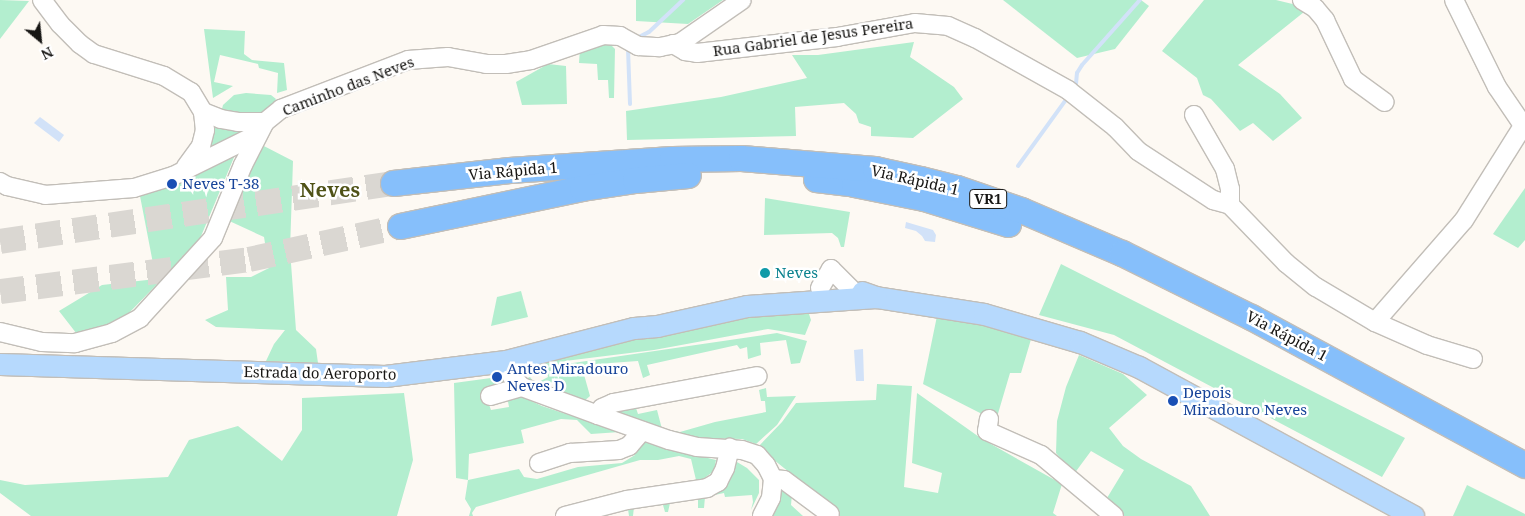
<!DOCTYPE html>
<html>
<head>
<meta charset="utf-8">
<style>
  body { margin:0 }
  #map { position:relative; width:1525px; height:516px; overflow:hidden; background:#fdf9f3; font-family:"Noto Serif",serif }
  div>[style] { position:absolute }
  .green>* { inset:0; background:#b3eecf }
  .water>* { inset:0; background:#d2e2f8 }
  .stream>* { height:4px; margin:-2px; padding:0 2px; transform-origin:2px; border-radius:2px; background:#d2e2f8 }
  .highway-tunnel>* { height:25px; margin-top:-12.5px; transform-origin:0; background:repeating-linear-gradient(90deg,#dad7d2 0 25px,transparent 0 37px) }
  .roads { filter:drop-shadow(1px 0 #c2beb8) drop-shadow(-1px 0 #c2beb8) drop-shadow(0 1px #c2beb8) drop-shadow(0 -1px #c2beb8) }
  .minor>* { height:18px; margin:-9px; padding:0 9px; transform-origin:9px; border-radius:9px; background:#fff }
  .major>* { height:21px; margin:-10.5px; padding:0 10.5px; transform-origin:10.5px; border-radius:10.5px; background:#b6d9fd }
  .highway>* { height:25px; margin:-12.5px; padding:0 12.5px; transform-origin:12.5px; border-radius:12.5px; background:#86bffb }
  .dots>* { width:14px; height:14px; translate:-50% -50%; box-sizing:border-box; border:2px solid #fff; border-radius:50% }
  span { translate:-50% -50%; white-space:nowrap; text-align:center; line-height:1.15; -webkit-text-stroke:5px #fff; paint-order:stroke }
  .shield-label span { padding:1px 4px; background:#fff; border:1px solid; border-radius:4px; -webkit-text-stroke-width:0 }
  .shield-label { font-size:14px; color:#171614; font-weight:700 }
  .street-label { font-size:15px; color:#171614 }
  .transit-label { font-size:15px; color:#164399 }
  .left { translate:0 -50%; text-align:left }
  .culture-label { font-size:15px; color:#0d838f }
  .district-label { font-size:20px; color:#4f5217; font-weight:700 }
  .north { position:absolute; left:15px; top:15px; width:50px; height:50px; -webkit-text-stroke:4px #fff; paint-order:stroke; rotate:152deg; font-size:14px; font-weight:700; line-height:20px; text-align:center; color:#171614 }
  .north::after { content:''; display:block; margin:auto; width:18px; height:22px; background:#171614; clip-path:polygon(50% 0,100% 100%,50% 72%,0 100%) }
</style>
</head>
<body>
<div id="map">
  <div class="green">
    <i style="clip-path:polygon(0 0,29px 1px,0 39px)"></i>
    <i style="clip-path:polygon(636px 0,723px 0,688px 24px,636px 21px)"></i>
    <i style="clip-path:polygon(1003px 0,1141px 0,1149px 6px,1115px 49px,1077px 58px)"></i>
    <i style="clip-path:polygon(1204px 0,1276px 0,1309px 8px,1238px 65px,1280px 94px,1302px 118px,1273px 141px,1253px 123px,1240px 131px,1211px 99px,1203px 95px,1197px 78px,1162px 51px)"></i>
    <i style="clip-path:polygon(204px 29px,245px 31px,244px 54px,252px 60px,284px 63px,287px 90px,277px 93px,278px 73px,259px 68px,258px 64px,220px 55px,214px 82px,233px 86px,213px 98px)"></i>
    <i style="clip-path:polygon(914px 42px,910px 57px,954px 87px,963px 99px,913px 138px,871px 136px,871px 127px,859px 123px,856px 114px,844px 103px,795px 107px,796px 136px,627px 140px,626px 111px,721px 97px,807px 78px,792px 55px,818px 55px)"></i>
    <i style="clip-path:polygon(588px 44px,611px 45px,615px 49px,614px 98px,609px 98px,608px 80px,598px 80px,597px 64px,579px 63px,580px 48px)"></i>
    <i style="clip-path:polygon(548px 64px,566px 66px,567px 104px,522px 105px,516px 82px)"></i>
    <i style="clip-path:polygon(246px 93px,271px 95px,276px 99px,272px 106px,258px 114px,248px 115px,222px 109px,223px 105px,234px 95px)"></i>
    <i style="clip-path:polygon(210px 122px,250px 128px,211px 148px)"></i>
    <i style="clip-path:polygon(260px 144px,293px 161px,290px 250px,296px 330px,316px 349px,318px 363px,266px 361px,274px 344px,285px 330px,216px 327px,205px 320px,228px 310px,226px 277px,251px 277px,269px 268px,264px 237px,225px 219px)"></i>
    <i style="clip-path:polygon(235px 155px,199px 241px,128px 314px,80px 338px,59px 311px,102px 285px,156px 279px,140px 196px)"></i>
    <i style="clip-path:polygon(1525px 188px,1525px 240px,1518px 248px,1493px 234px)"></i>
    <i style="clip-path:polygon(765px 198px,850px 212px,844px 247px,841px 247px,838px 238px,832px 233px,764px 235px)"></i>
    <i style="clip-path:polygon(1061px 264px,1405px 438px,1382px 477px,1114px 335px,1039px 315px)"></i>
    <i style="clip-path:polygon(521px 291px,528px 317px,491px 326px,497px 297px)"></i>
    <i style="clip-path:polygon(806px 305px,811px 320px,805px 335px,768px 329px,654px 350px,565px 361px,557px 373px,566px 364px,777px 333px,807px 341px,800px 363px,791px 364px,786px 340px,760px 343px,761px 355px,748px 359px,747px 347px,740px 349px,737px 345px,647px 365px,650px 375px,643px 378px,638px 361px,610px 363px,583px 371px,590px 396px,582px 403px,553px 390px,555px 377px,549px 386px,531px 385px,525px 379px,530px 377px,535px 384px,548px 377px,545px 364px,533px 369px,523px 378px,521px 375px,522px 370px,527px 366px,628px 338px,708px 320px)"></i>
    <i style="clip-path:polygon(937px 316px,1032px 336px,1021px 373px,1010px 373px,997px 417px,982px 414px,923px 384px)"></i>
    <i style="clip-path:polygon(1079px 355px,1123px 374px,1147px 395px,1109px 428px,1123px 446px,1141px 459px,1191px 486px,1210px 516px,1124px 516px,1107px 498px,1124px 470px,1091px 451px,1074px 474px,1056px 453px,1057px 421px,1066px 387px)"></i>
    <i style="clip-path:polygon(491px 378px,509px 383px,486px 396px,491px 410px,509px 407px,507px 396px,516px 394px,542px 406px,620px 432px,591px 434px,577px 420px,561px 419px,521px 430px,524px 443px,469px 454px,468px 480px,519px 469px,524px 477px,537px 479px,578px 467px,622px 463px,635px 455px,631px 447px,639px 441px,716px 460px,714px 471px,703px 479px,696px 480px,691px 459px,679px 456px,658px 460px,640px 460px,476px 507px,472px 513px,473px 516px,469px 516px,471px 509px,465px 499px,468px 480px,456px 478px,454px 383px)"></i>
    <i style="clip-path:polygon(877px 384px,912px 386px,904px 487px,938px 493px,942px 473px,912px 463px,917px 393px,982px 439px,1062px 484px,1053px 513px,1057px 516px,836px 516px,805px 485px,758px 447px,782px 422px,796px 403px,876px 400px)"></i>
    <i style="clip-path:polygon(766px 388px,767px 397px,796px 396px,777px 425px,756px 444px,742px 439px,694px 438px,646px 427px,615px 412px,636px 408px,638px 414px,657px 410px,662px 429px,680px 432px,715px 422px,766px 412px,765px 401px,761px 401px,759px 390px)"></i>
    <i style="clip-path:polygon(404px 393px,413px 460px,397px 516px,31px 516px,0 493px,0 480px,25px 485px,168px 477px,189px 440px,238px 426px,282px 461px,302px 430px,302px 398px)"></i>
    <i style="clip-path:polygon(732px 462px,737px 462px,747px 468px,759px 480px,759px 493px,751px 510px,753px 502px,752px 495px,725px 497px,724px 493px,705px 497px,704px 508px,698px 508px,698px 498px,675px 501px,670px 503px,668px 512px,665px 512px,663px 505px,634px 507px,633px 516px,629px 516px,628px 509px,619px 509px,601px 513px,601px 516px,577px 516px,695px 492px)"></i>
    <i style="clip-path:polygon(1467px 485px,1525px 514px,1525px 516px,1453px 516px)"></i>
    <i style="clip-path:polygon(782px 489px,792px 494px,791px 505px,803px 516px,769px 516px)"></i>
  </div>
  <div class="water">
    <i style="clip-path:polygon(40px 117px,64px 135px,59px 142px,34px 123px)"></i>
    <i style="clip-path:polygon(906px 222px,933px 230px,936px 235px,935px 242px,925px 241px,922px 236px,916px 231px,905px 228px)"></i>
    <i style="clip-path:polygon(863px 349px,864px 381px,856px 381px,854px 350px)"></i>
  </div>
  <div class="stream">
    <i style="left:637px;top:38px;width:13px;rotate:-27deg"></i>
    <i style="left:649px;top:32px;width:47px;rotate:-43.3deg"></i>
    <i style="left:628px;top:49px;width:55px;rotate:87.9deg"></i>
    <i style="left:1076px;top:84px;width:11px;rotate:-85deg"></i>
    <i style="left:1077px;top:73px;width:9px;rotate:-58deg"></i>
    <i style="left:1082px;top:65px;width:87px;rotate:-48.3deg"></i>
    <i style="left:1018px;top:166px;width:85px;rotate:-54.1deg"></i>
  </div>
  <div class="highway-tunnel">
    <i style="left:0;top:241px;width:397px;rotate:-8.4deg"></i>
    <i style="left:0;top:291px;width:251px;rotate:-7.3deg"></i>
    <i style="left:249px;top:259px;width:155px;rotate:-12.3deg"></i>
  </div>
  <div class="roads">
    <div class="minor">
      <i style="left:42px;top:0;width:30px;rotate:53deg"></i>
      <i style="left:60px;top:24px;width:28px;rotate:45deg"></i>
      <i style="left:80px;top:44px;width:17px;rotate:36deg"></i>
      <i style="left:94px;top:54px;width:73px;rotate:17.4deg"></i>
      <i style="left:164px;top:76px;width:31px;rotate:31deg"></i>
      <i style="left:191px;top:92px;width:23px;rotate:59deg"></i>
      <i style="left:203px;top:112px;width:18px;rotate:84deg"></i>
      <i style="left:205px;top:130px;width:16px;rotate:104deg"></i>
      <i style="left:201px;top:146px;width:26px;rotate:126deg"></i>
      <i style="left:1302px;top:0;width:15px;rotate:32deg"></i>
      <i style="left:1315px;top:8px;width:16px;rotate:50deg"></i>
      <i style="left:1325px;top:20px;width:65px;rotate:64.6deg"></i>
      <i style="left:1353px;top:79px;width:39px;rotate:36deg"></i>
      <i style="left:1454px;top:0;width:97px;rotate:63.7deg"></i>
      <i style="left:1497px;top:87px;width:50px;rotate:55.7deg"></i>
      <i style="left:673px;top:44px;width:14px;rotate:30deg"></i>
      <i style="left:685px;top:51px;width:12px;rotate:9deg"></i>
      <i style="left:697px;top:53px;width:141px;rotate:-6.5deg"></i>
      <i style="left:837px;top:37px;width:79px;rotate:-10.2deg"></i>
      <i style="left:915px;top:23px;width:33px;rotate:5deg"></i>
      <i style="left:948px;top:26px;width:30px;rotate:24deg"></i>
      <i style="left:975px;top:38px;width:107px;rotate:29.2deg"></i>
      <i style="left:1068px;top:90px;width:60px;rotate:38.2deg"></i>
      <i style="left:1115px;top:127px;width:33px;rotate:46deg"></i>
      <i style="left:1138px;top:151px;width:90px;rotate:33.2deg"></i>
      <i style="left:1213px;top:200px;width:18px;rotate:16deg"></i>
      <i style="left:203px;top:112px;width:19px;rotate:21deg"></i>
      <i style="left:221px;top:119px;width:17px;rotate:10deg"></i>
      <i style="left:238px;top:122px;width:27px"></i>
      <i style="left:1194px;top:115px;width:62px;rotate:60.1deg"></i>
      <i style="left:1225px;top:169px;width:21px;rotate:76deg"></i>
      <i style="left:1230px;top:189px;width:16px;rotate:90deg"></i>
      <i style="left:1230px;top:205px;width:81px;rotate:46deg"></i>
      <i style="left:1286px;top:263px;width:38px;rotate:39deg"></i>
      <i style="left:1316px;top:287px;width:69px;rotate:30.7deg"></i>
      <i style="left:1375px;top:322px;width:57px;rotate:23.9deg"></i>
      <i style="left:1427px;top:345px;width:48px;rotate:16.9deg"></i>
      <i style="left:0;top:182px;width:8px;rotate:30deg"></i>
      <i style="left:7px;top:186px;width:39px;rotate:13deg"></i>
      <i style="left:45px;top:195px;width:89px;rotate:-4.5deg"></i>
      <i style="left:134px;top:188px;width:41px;rotate:-17.1deg"></i>
      <i style="left:173px;top:176px;width:95px;rotate:-26.3deg"></i>
      <i style="left:820px;top:288px;width:22px;rotate:-60deg"></i>
      <i style="left:831px;top:269px;width:28px;rotate:45deg"></i>
      <i style="left:1375px;top:322px;width:135px;rotate:-48.9deg"></i>
      <i style="left:1464px;top:220px;width:111px;rotate:-57.9deg"></i>
      <i style="left:0;top:332px;width:43px;rotate:13.4deg"></i>
      <i style="left:42px;top:342px;width:33px;rotate:2deg"></i>
      <i style="left:75px;top:343px;width:38px;rotate:-15deg"></i>
      <i style="left:112px;top:333px;width:32px;rotate:-28deg"></i>
      <i style="left:140px;top:318px;width:108px;rotate:-47.6deg"></i>
      <i style="left:213px;top:238px;width:79px;rotate:-67.7deg"></i>
      <i style="left:243px;top:165px;width:48px;rotate:-62.9deg"></i>
      <i style="left:265px;top:122px;width:21px;rotate:-39deg"></i>
      <i style="left:281px;top:109px;width:136px;rotate:-21.1deg"></i>
      <i style="left:408px;top:60px;width:40px;rotate:-4.3deg"></i>
      <i style="left:448px;top:57px;width:39px;rotate:10deg"></i>
      <i style="left:486px;top:64px;width:20px"></i>
      <i style="left:506px;top:64px;width:25px;rotate:-9deg"></i>
      <i style="left:531px;top:60px;width:76px;rotate:-19.1deg"></i>
      <i style="left:603px;top:35px;width:17px;rotate:3deg"></i>
      <i style="left:620px;top:36px;width:21px;rotate:29deg"></i>
      <i style="left:638px;top:46px;width:22px;rotate:3deg"></i>
      <i style="left:660px;top:47px;width:20px;rotate:-11deg"></i>
      <i style="left:680px;top:43px;width:75px;rotate:-34.7deg"></i>
      <i style="left:506px;top:361px;width:17px;rotate:69deg"></i>
      <i style="left:512px;top:377px;width:14px;rotate:45deg"></i>
      <i style="left:522px;top:387px;width:81px;rotate:20.2deg"></i>
      <i style="left:598px;top:415px;width:75px;rotate:19.4deg"></i>
      <i style="left:669px;top:440px;width:29px;rotate:14deg"></i>
      <i style="left:697px;top:447px;width:45px;rotate:3.8deg"></i>
      <i style="left:742px;top:450px;width:16px;rotate:18deg"></i>
      <i style="left:757px;top:455px;width:13px;rotate:48deg"></i>
      <i style="left:766px;top:465px;width:16px;rotate:63deg"></i>
      <i style="left:773px;top:479px;width:19px;rotate:96deg"></i>
      <i style="left:771px;top:498px;width:20px;rotate:117deg"></i>
      <i style="left:490px;top:396px;width:33px;rotate:-16deg"></i>
      <i style="left:598px;top:415px;width:8px;rotate:-60deg"></i>
      <i style="left:602px;top:408px;width:12px;rotate:-24deg"></i>
      <i style="left:613px;top:403px;width:147px;rotate:-10.5deg"></i>
      <i style="left:989px;top:419px;width:12px;rotate:99deg"></i>
      <i style="left:987px;top:431px;width:59px;rotate:24deg"></i>
      <i style="left:1041px;top:455px;width:95px;rotate:39.9deg"></i>
      <i style="left:539px;top:463px;width:33px;rotate:-18deg"></i>
      <i style="left:570px;top:453px;width:49px;rotate:-3.5deg"></i>
      <i style="left:619px;top:450px;width:11px;rotate:-22deg"></i>
      <i style="left:629px;top:446px;width:20px;rotate:-49deg"></i>
      <i style="left:773px;top:479px;width:11px;rotate:5deg"></i>
      <i style="left:784px;top:480px;width:57px;rotate:36.5deg"></i>
      <i style="left:565px;top:516px;width:64px;rotate:-14.5deg"></i>
      <i style="left:627px;top:500px;width:81px;rotate:-8.5deg"></i>
      <i style="left:707px;top:488px;width:13px;rotate:-29deg"></i>
      <i style="left:718px;top:482px;width:16px;rotate:-63deg"></i>
      <i style="left:725px;top:468px;width:21px;rotate:-76deg"></i>
    </div>
    <div class="major">
      <i style="left:862px;top:292px;width:15px;rotate:20deg"></i>
      <i style="left:876px;top:297px;width:109px;rotate:8.9deg"></i>
      <i style="left:984px;top:314px;width:100px;rotate:16.3deg"></i>
      <i style="left:1080px;top:342px;width:64px;rotate:23deg"></i>
      <i style="left:1139px;top:367px;width:312px;rotate:28.5deg"></i>
      <i style="left:0;top:364px;width:385px;rotate:1.8deg"></i>
      <i style="left:385px;top:376px;width:122px;rotate:-7.1deg"></i>
      <i style="left:506px;top:361px;width:132px;rotate:-14.5deg"></i>
      <i style="left:634px;top:328px;width:23px;rotate:-5deg"></i>
      <i style="left:657px;top:326px;width:92px;rotate:-12.5deg"></i>
      <i style="left:747px;top:306px;width:129px;rotate:-4deg"></i>
    </div>
    <div class="highway">
      <i style="left:816px;top:179px;width:38px;rotate:7deg"></i>
      <i style="left:854px;top:184px;width:71px;rotate:11.3deg"></i>
      <i style="left:924px;top:198px;width:88px;rotate:17.2deg"></i>
      <i style="left:393px;top:183px;width:117px;rotate:-6.4deg"></i>
      <i style="left:509px;top:170px;width:163px;rotate:-3.9deg"></i>
      <i style="left:672px;top:159px;width:69px;rotate:-0.8deg"></i>
      <i style="left:741px;top:158px;width:134px;rotate:4.7deg"></i>
      <i style="left:875px;top:169px;width:46px;rotate:12.5deg"></i>
      <i style="left:920px;top:179px;width:38px;rotate:14deg"></i>
      <i style="left:957px;top:188px;width:68px;rotate:19deg"></i>
      <i style="left:1021px;top:210px;width:110px;rotate:23.1deg"></i>
      <i style="left:1122px;top:253px;width:144px;rotate:26.4deg"></i>
      <i style="left:1251px;top:317px;width:311px;rotate:28.4deg"></i>
      <i style="left:400px;top:226px;width:186px;rotate:-11.8deg"></i>
      <i style="left:582px;top:188px;width:54px;rotate:-8.6deg"></i>
      <i style="left:635px;top:180px;width:53px;rotate:-5.4deg"></i>
    </div>
  </div>
  <div class="dots">
    <i style="left:172px;top:184px;background:#1a4fb4"></i>
    <i style="left:765px;top:273px;background:#0f9aa8"></i>
    <i style="left:497px;top:377px;background:#1a4fb4"></i>
    <i style="left:1173px;top:401px;background:#1a4fb4"></i>
  </div>
  <div class="shield-label">
    <span style="left:988px;top:199px">VR1</span>
  </div>
  <div class="street-label">
    <span style="left:813px;top:37px;rotate:-8deg">Rua Gabriel de Jesus Pereira</span>
    <span style="left:348px;top:86px;rotate:-21deg">Caminho das Neves</span>
    <span style="left:513px;top:171px;rotate:-5deg">Via Rápida 1</span>
    <span style="left:915px;top:180px;rotate:13deg">Via Rápida 1</span>
    <span style="left:1287px;top:336px;rotate:28deg">Via Rápida 1</span>
    <span style="left:320px;top:373px;rotate:1deg">Estrada do Aeroporto</span>
  </div>
  <div class="transit-label">
    <span class="left" style="left:182px;top:184px">Neves T-38</span>
    <span class="left" style="left:507px;top:377px">Antes Miradouro<br>Neves D</span>
    <span class="left" style="left:1183px;top:401px">Depois<br>Miradouro Neves</span>
  </div>
  <div class="culture-label">
    <span class="left" style="left:775px;top:273px">Neves</span>
  </div>
  <div class="district-label">
    <span style="left:330px;top:189px">Neves</span>
  </div>
  <div class="north">N</div>
</div>
</body>
</html>
